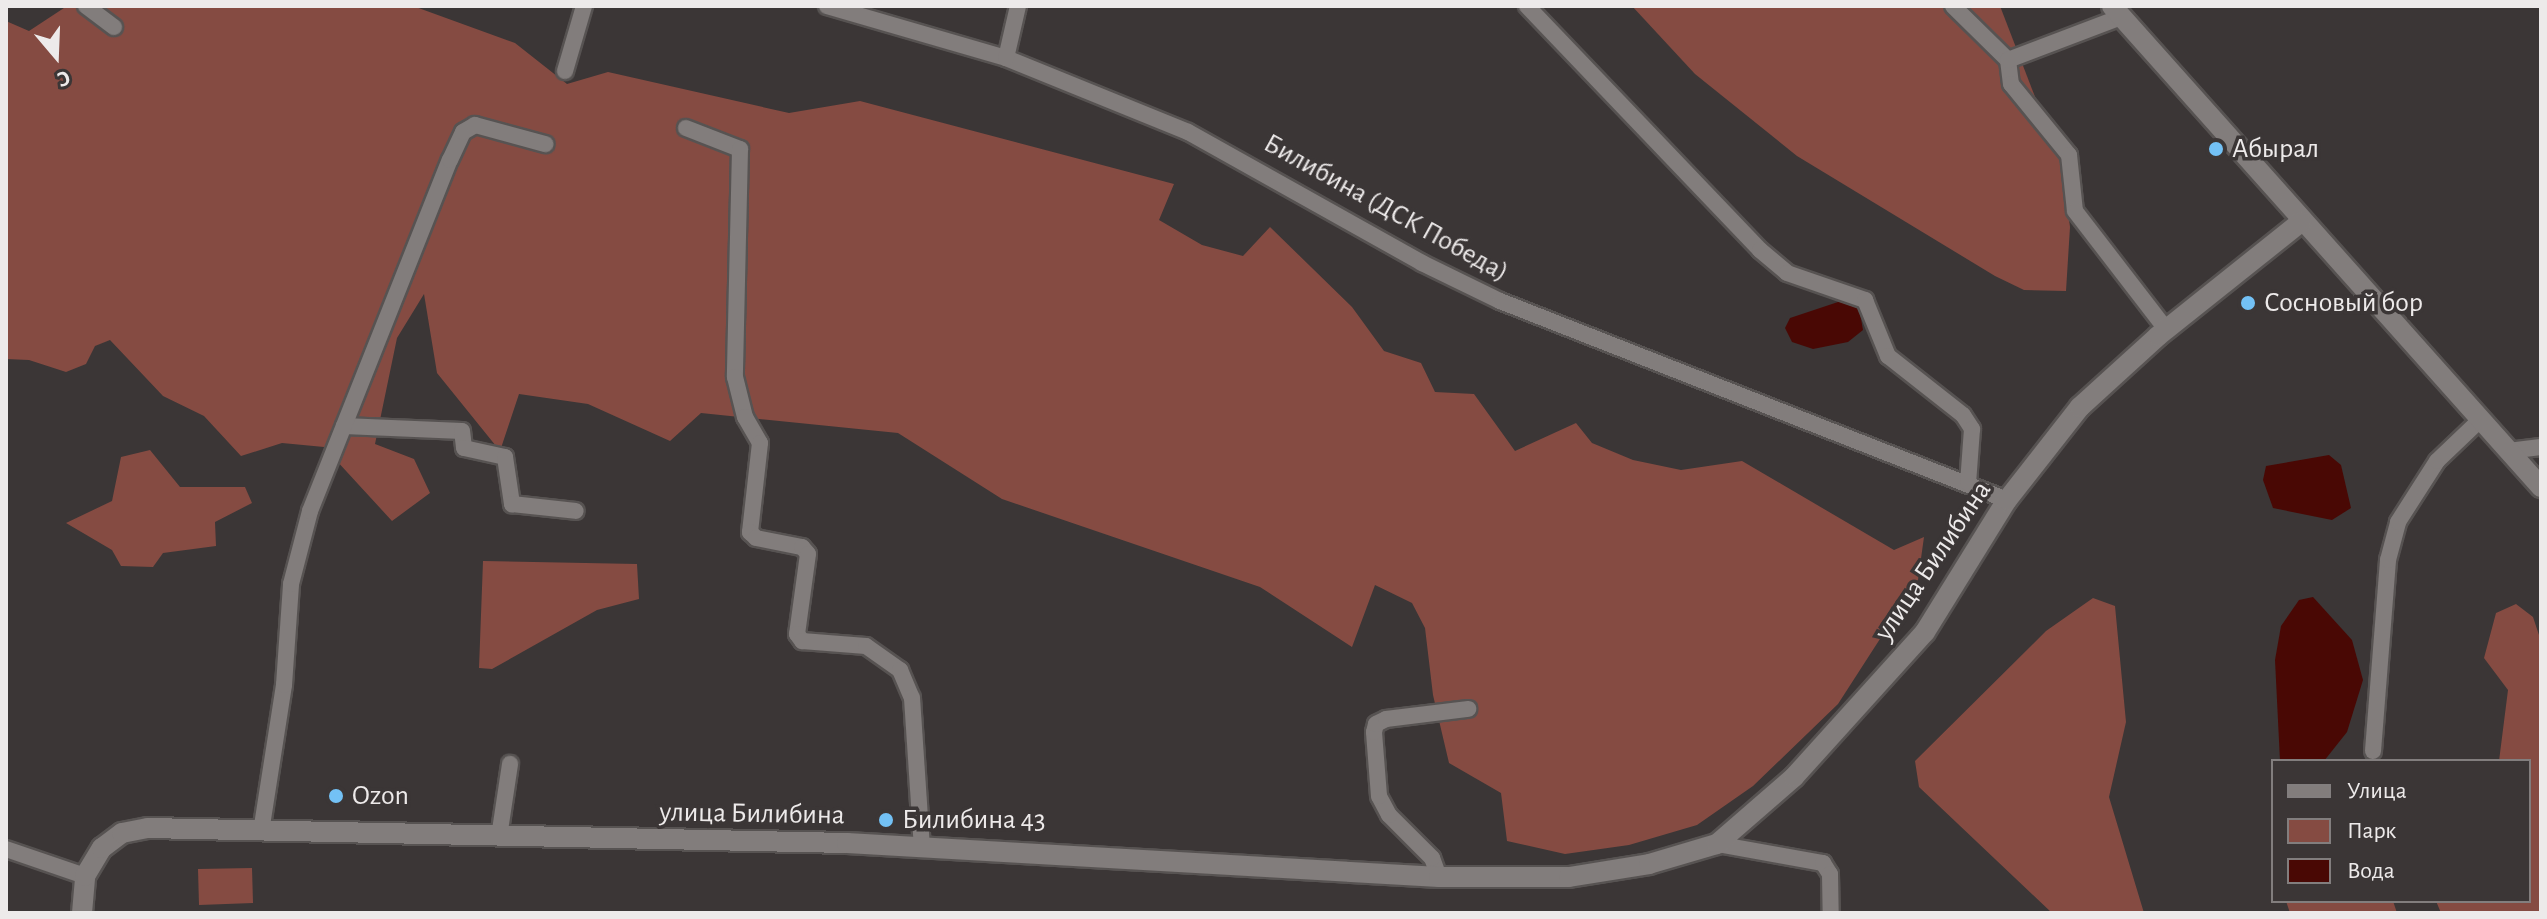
<!DOCTYPE html>
<html>
<head>
<meta charset="utf-8">
<style>
  body { margin:0 }
  #map { position:relative; width:2547px; height:919px; overflow:hidden; background:#3b3636; font-family:"Alegreya Sans",sans-serif }
  div>[style] { position:absolute }
  .green>* { inset:0; background:#854b42 }
  .water>* { inset:0; background:#490804 }
  .roads { filter:drop-shadow(2px 0 #575352) drop-shadow(-2px 0 #575352) drop-shadow(0 2px #575352) drop-shadow(0 -2px #575352) }
  .minor>* { height:16px; margin:-8px; padding:0 8px; transform-origin:8px; border-radius:8px; background:#827d7c }
  .secondary>* { height:20px; margin:-10px; padding:0 10px; transform-origin:10px; border-radius:10px; background:#827d7c }
  .dots>* { width:22px; height:22px; translate:-50% -50%; box-sizing:border-box; border:4px solid #3b3636; border-radius:50% }
  span { translate:-50% -50%; white-space:nowrap; text-align:center; line-height:1.15; -webkit-text-stroke:7px #3b3636; paint-order:stroke }
  .poi-label { font-size:28px; color:#edeaea }
  .left { translate:0 -50%; text-align:left }
  .street-label { font-size:28px; color:#edeaea }
  .frame { position:absolute; inset:0; border:8px solid #edeaea; pointer-events:none }
  .legend { position:absolute; left:2271px; top:759px; width:260px; height:144px; box-sizing:border-box; background:#3b3636; border:2px solid #827e7e; margin:0; padding:10px 14px; list-style:none; font-size:24px; color:#edeaea }
  .legend li { display:flex; align-items:center; gap:16px; height:40px }
  .legend b { width:40px; border:2px solid #827e7e }
  .north { position:absolute; left:16px; top:16px; width:80px; height:80px; -webkit-text-stroke:6px #3b3636; paint-order:stroke; rotate:161deg; font-size:22px; font-weight:700; line-height:32px; text-align:center; color:#edeaea }
  .north::after { content:''; display:block; margin:auto; width:28px; height:36px; background:#edeaea; clip-path:polygon(50% 0,100% 100%,50% 72%,0 100%) }
</style>
</head>
<body>
<div id="map">
  <div class="green">
    <i style="clip-path:polygon(67px 6px,413px 6px,515px 43px,567px 84px,608px 72px,789px 113px,860px 101px,1174px 184px,1159px 220px,1202px 245px,1243px 256px,1270px 227px,1352px 307px,1384px 351px,1421px 363px,1435px 392px,1474px 394px,1515px 451px,1576px 423px,1592px 443px,1633px 460px,1681px 470px,1742px 461px,1894px 550px,1924px 537px,1918px 580px,1838px 704px,1753px 786px,1697px 825px,1629px 845px,1565px 854px,1507px 841px,1501px 793px,1449px 763px,1433px 695px,1425px 628px,1412px 603px,1375px 585px,1352px 647px,1260px 587px,1002px 499px,898px 433px,701px 413px,670px 441px,588px 404px,519px 394px,500px 451px,437px 373px,424px 294px,397px 338px,375px 444px,414px 459px,430px 493px,392px 521px,324px 447px,282px 443px,241px 456px,204px 416px,163px 396px,110px 340px,95px 346px,86px 364px,66px 372px,29px 360px,6px 359px,6px 21px,29px 31px)"></i>
    <i style="clip-path:polygon(1632px 6px,2000px 6px,2062px 167px,2070px 227px,2066px 291px,2024px 290px,1995px 276px,1797px 156px,1695px 74px)"></i>
    <i style="clip-path:polygon(150px 450px,180px 487px,245px 487px,252px 503px,215px 522px,216px 546px,163px 553px,153px 567px,121px 566px,112px 550px,66px 523px,112px 501px,121px 457px)"></i>
    <i style="clip-path:polygon(483px 561px,637px 564px,639px 599px,597px 610px,492px 669px,479px 668px)"></i>
    <i style="clip-path:polygon(2093px 598px,2115px 606px,2126px 722px,2109px 797px,2144px 913px,2052px 913px,1919px 787px,1915px 761px,2046px 631px)"></i>
    <i style="clip-path:polygon(2516px 604px,2533px 617px,2541px 641px,2541px 913px,2441px 913px,2436px 901px,2529px 901px,2529px 761px,2499px 761px,2508px 690px,2484px 658px,2496px 613px)"></i>
    <i style="clip-path:polygon(252px 868px,253px 903px,199px 905px,198px 869px)"></i>
    <i style="clip-path:polygon(2286px 901px,2393px 901px,2397px 913px,2290px 913px)"></i>
  </div>
  <div class="water">
    <i style="clip-path:polygon(1847px 299px,1859px 308px,1863px 330px,1848px 342px,1813px 349px,1792px 342px,1785px 328px,1790px 318px)"></i>
    <i style="clip-path:polygon(2329px 455px,2341px 465px,2351px 508px,2332px 520px,2273px 508px,2263px 480px,2266px 466px)"></i>
    <i style="clip-path:polygon(2313px 597px,2352px 640px,2363px 680px,2347px 732px,2324px 761px,2280px 761px,2275px 660px,2281px 626px,2299px 600px)"></i>
  </div>
  <div class="roads">
    <div class="minor">
      <i style="left:86px;top:6px;width:35px;rotate:37deg"></i>
      <i style="left:827px;top:6px;width:186px;rotate:16.2deg"></i>
      <i style="left:1006px;top:58px;width:196px;rotate:22.1deg"></i>
      <i style="left:1188px;top:132px;width:268px;rotate:29.2deg"></i>
      <i style="left:1422px;top:263px;width:87px;rotate:26deg"></i>
      <i style="left:1500px;top:301px;width:545px;rotate:21.43deg"></i>
      <i style="left:1527px;top:6px;width:337px;rotate:46.3deg"></i>
      <i style="left:1760px;top:250px;width:35px;rotate:40deg"></i>
      <i style="left:1787px;top:273px;width:83px;rotate:19.1deg"></i>
      <i style="left:1865px;top:300px;width:61px;rotate:67.7deg"></i>
      <i style="left:1888px;top:356px;width:95px;rotate:38.2deg"></i>
      <i style="left:1963px;top:415px;width:17px;rotate:57deg"></i>
      <i style="left:1972px;top:429px;width:54px;rotate:94.2deg"></i>
      <i style="left:1953px;top:6px;width:77px;rotate:44.5deg"></i>
      <i style="left:2008px;top:60px;width:24px;rotate:83deg"></i>
      <i style="left:2011px;top:84px;width:92px;rotate:50.8deg"></i>
      <i style="left:2069px;top:155px;width:56px;rotate:83.9deg"></i>
      <i style="left:2075px;top:211px;width:149px;rotate:52.4deg"></i>
      <i style="left:1006px;top:58px;width:53px;rotate:-77deg"></i>
      <i style="left:2008px;top:60px;width:121px;rotate:-20.8deg"></i>
      <i style="left:565px;top:71px;width:68px;rotate:-73.7deg"></i>
      <i style="left:686px;top:128px;width:58px;rotate:21.3deg"></i>
      <i style="left:740px;top:149px;width:228px;rotate:91.3deg"></i>
      <i style="left:735px;top:377px;width:41px;rotate:76deg"></i>
      <i style="left:745px;top:417px;width:30px;rotate:60deg"></i>
      <i style="left:760px;top:443px;width:90px;rotate:96.4deg"></i>
      <i style="left:750px;top:532px;width:8px;rotate:45deg"></i>
      <i style="left:756px;top:538px;width:47px;rotate:11.1deg"></i>
      <i style="left:802px;top:547px;width:9px;rotate:49deg"></i>
      <i style="left:808px;top:554px;width:81px;rotate:97.8deg"></i>
      <i style="left:797px;top:634px;width:9px;rotate:54deg"></i>
      <i style="left:802px;top:641px;width:64px;rotate:4.5deg"></i>
      <i style="left:866px;top:646px;width:42px;rotate:35.2deg"></i>
      <i style="left:900px;top:670px;width:30px;rotate:67deg"></i>
      <i style="left:912px;top:698px;width:149px;rotate:86.2deg"></i>
      <i style="left:344px;top:426px;width:118px;rotate:2.4deg"></i>
      <i style="left:462px;top:431px;width:17px;rotate:83deg"></i>
      <i style="left:464px;top:448px;width:42px;rotate:12.4deg"></i>
      <i style="left:505px;top:457px;width:48px;rotate:81.5deg"></i>
      <i style="left:512px;top:504px;width:64px;rotate:6.2deg"></i>
      <i style="left:2508px;top:451px;width:33px;rotate:-7deg"></i>
      <i style="left:2373px;top:751px;width:192px;rotate:-85.5deg"></i>
      <i style="left:2388px;top:560px;width:39px;rotate:-75deg"></i>
      <i style="left:2398px;top:522px;width:72px;rotate:-57.4deg"></i>
      <i style="left:2437px;top:461px;width:59px;rotate:-43.6deg"></i>
      <i style="left:261px;top:832px;width:149px;rotate:-81.1deg"></i>
      <i style="left:284px;top:685px;width:101px;rotate:-86deg"></i>
      <i style="left:291px;top:584px;width:75px;rotate:-75.4deg"></i>
      <i style="left:310px;top:511px;width:378px;rotate:-68.3deg"></i>
      <i style="left:450px;top:160px;width:31px;rotate:-65deg"></i>
      <i style="left:463px;top:132px;width:14px;rotate:-30deg"></i>
      <i style="left:475px;top:125px;width:73px;rotate:15.2deg"></i>
      <i style="left:499px;top:837px;width:74px;rotate:-81.4deg"></i>
      <i style="left:1717px;top:844px;width:108px;rotate:10.2deg"></i>
      <i style="left:1823px;top:863px;width:13px;rotate:58deg"></i>
      <i style="left:1830px;top:874px;width:39px;rotate:89deg"></i>
      <i style="left:6px;top:849px;width:83px;rotate:18.9deg"></i>
      <i style="left:1439px;top:877px;width:20px;rotate:-110deg"></i>
      <i style="left:1432px;top:858px;width:61px;rotate:-135deg"></i>
      <i style="left:1389px;top:815px;width:21px;rotate:-118deg"></i>
      <i style="left:1379px;top:796px;width:64px;rotate:-94.5deg"></i>
      <i style="left:1374px;top:732px;width:8px;rotate:-76deg"></i>
      <i style="left:1376px;top:724px;width:11px;rotate:-27deg"></i>
      <i style="left:1386px;top:719px;width:83px;rotate:-7deg"></i>
    </div>
    <div class="secondary">
      <i style="left:2112px;top:6px;width:645px;rotate:48.27deg"></i>
      <i style="left:82px;top:913px;width:37px;rotate:-85deg"></i>
      <i style="left:85px;top:876px;width:33px;rotate:-59deg"></i>
      <i style="left:102px;top:848px;width:25px;rotate:-37deg"></i>
      <i style="left:122px;top:833px;width:26px;rotate:-11deg"></i>
      <i style="left:148px;top:828px;width:699px;rotate:1.23deg"></i>
      <i style="left:847px;top:843px;width:593px;rotate:3.29deg"></i>
      <i style="left:1439px;top:877px;width:130px"></i>
      <i style="left:1569px;top:877px;width:81px;rotate:-9.2deg"></i>
      <i style="left:1649px;top:864px;width:71px;rotate:-16.4deg"></i>
      <i style="left:1717px;top:844px;width:102px;rotate:-41deg"></i>
      <i style="left:1794px;top:777px;width:195px;rotate:-47.9deg"></i>
      <i style="left:1925px;top:632px;width:155px;rotate:-58.2deg"></i>
      <i style="left:2007px;top:500px;width:118px;rotate:-51.9deg"></i>
      <i style="left:2080px;top:407px;width:105px;rotate:-42.3deg"></i>
      <i style="left:2158px;top:336px;width:183px;rotate:-38.6deg"></i>
    </div>
  </div>
  <div class="dots">
    <i style="left:2216px;top:149px;background:#73c1f5"></i>
    <i style="left:2248px;top:303px;background:#73c1f5"></i>
    <i style="left:336px;top:796px;background:#73c1f5"></i>
    <i style="left:886px;top:820px;background:#73c1f5"></i>
  </div>
  <div class="poi-label">
    <span class="left" style="left:2232px;top:149px">Абырал</span>
    <span class="left" style="left:2264px;top:303px">Сосновый бор</span>
    <span class="left" style="left:352px;top:796px">Ozon</span>
    <span class="left" style="left:902px;top:820px">Билибина 43</span>
  </div>
  <div class="street-label">
    <span style="left:1386px;top:208px;rotate:29deg">Билибина (ДСК Победа)</span>
    <span style="left:1933px;top:561px;rotate:-56deg">улица Билибина</span>
    <span style="left:752px;top:814px;rotate:1deg">улица Билибина</span>
  </div>
  <div class="frame"></div>
  <ul class="legend">
  <li><b style="height:10px;background:#827d7c"></b>Улица</li>
  <li><b style="height:22px;background:#854b42"></b>Парк</li>
  <li><b style="height:22px;background:#490804"></b>Вода</li>
  </ul>
  <div class="north">С</div>
</div>
</body>
</html>
